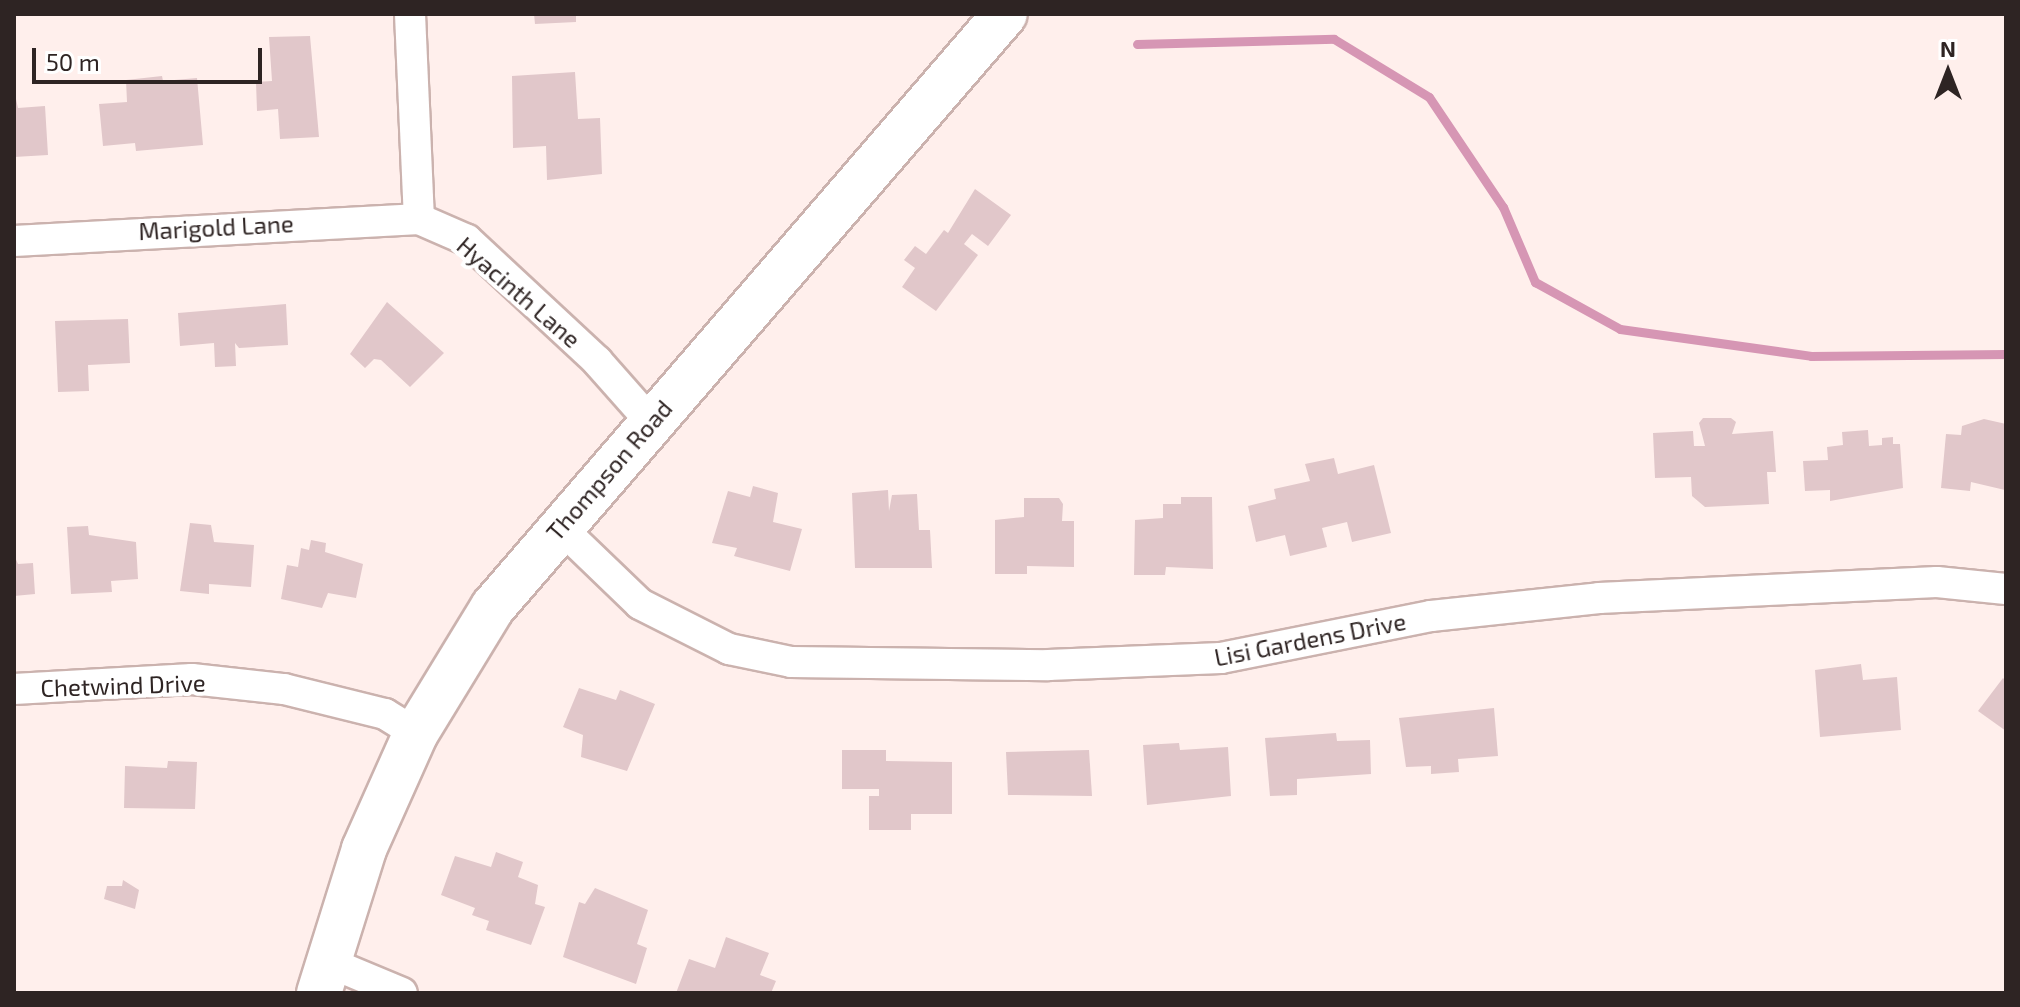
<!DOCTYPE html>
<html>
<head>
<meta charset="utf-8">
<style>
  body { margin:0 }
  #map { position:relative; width:2020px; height:1007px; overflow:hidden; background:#ffefec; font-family:"Exo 2",sans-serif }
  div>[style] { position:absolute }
  .stream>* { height:9px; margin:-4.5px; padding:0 4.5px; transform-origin:4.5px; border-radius:4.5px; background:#d696b4 }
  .building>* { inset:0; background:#e1c7ca }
  .roads { filter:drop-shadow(2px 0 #cbb2ae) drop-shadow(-2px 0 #cbb2ae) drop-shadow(0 2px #cbb2ae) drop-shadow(0 -2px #cbb2ae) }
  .street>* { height:30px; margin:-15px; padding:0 15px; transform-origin:15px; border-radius:15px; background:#fff }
  .secondary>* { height:44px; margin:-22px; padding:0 22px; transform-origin:22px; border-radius:22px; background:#fff }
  span { translate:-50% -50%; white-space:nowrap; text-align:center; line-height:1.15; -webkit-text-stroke:8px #fff; paint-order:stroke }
  .street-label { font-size:24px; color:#2e2423 }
  .frame { position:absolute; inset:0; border:16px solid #2e2423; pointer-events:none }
  .north { position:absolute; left:1908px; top:32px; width:80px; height:80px; -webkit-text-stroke:6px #fff; paint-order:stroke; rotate:0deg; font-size:22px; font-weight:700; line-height:32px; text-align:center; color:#2e2423 }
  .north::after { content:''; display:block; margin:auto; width:28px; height:36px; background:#2e2423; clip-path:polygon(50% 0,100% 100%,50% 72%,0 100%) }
  .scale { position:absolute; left:32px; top:48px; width:230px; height:36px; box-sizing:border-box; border:4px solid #2e2423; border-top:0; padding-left:10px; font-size:24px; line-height:28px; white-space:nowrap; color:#2e2423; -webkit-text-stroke:6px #fff; paint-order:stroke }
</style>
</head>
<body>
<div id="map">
  <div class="stream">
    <i style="left:1137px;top:44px;width:197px;rotate:-1.5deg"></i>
    <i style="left:1334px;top:39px;width:111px;rotate:31.4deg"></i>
    <i style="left:1429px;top:97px;width:133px;rotate:56.1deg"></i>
    <i style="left:1503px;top:207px;width:82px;rotate:66.9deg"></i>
    <i style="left:1535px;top:282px;width:97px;rotate:28.9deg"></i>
    <i style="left:1620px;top:329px;width:193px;rotate:8deg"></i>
    <i style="left:1811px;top:356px;width:195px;rotate:-0.6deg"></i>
  </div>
  <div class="building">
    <i style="clip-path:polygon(534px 14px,576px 14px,576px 22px,535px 24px)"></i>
    <i style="clip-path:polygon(310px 36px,319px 137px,280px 139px,278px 109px,257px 111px,256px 82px,272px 81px,269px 37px)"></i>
    <i style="clip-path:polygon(575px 72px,578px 119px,600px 118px,602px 174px,547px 180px,546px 146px,513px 148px,512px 76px)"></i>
    <i style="clip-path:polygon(162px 76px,163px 81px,197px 78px,203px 145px,136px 151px,135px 143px,103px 146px,99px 104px,127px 102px,126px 80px)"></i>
    <i style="clip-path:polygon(14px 90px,18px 108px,45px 106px,48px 155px,14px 157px)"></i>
    <i style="clip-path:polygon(975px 189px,1011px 215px,988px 246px,972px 234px,964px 244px,978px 255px,936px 311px,902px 287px,915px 268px,904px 260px,915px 246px,926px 254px,944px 230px,948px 233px)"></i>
    <i style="clip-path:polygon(387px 302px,444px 353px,410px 387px,381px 360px,374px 359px,365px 368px,350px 354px)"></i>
    <i style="clip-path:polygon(286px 304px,288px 345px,239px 348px,235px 343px,236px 366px,215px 367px,214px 343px,180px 346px,178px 313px)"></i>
    <i style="clip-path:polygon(128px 319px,130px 363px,88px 365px,89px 391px,58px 392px,55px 321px)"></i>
    <i style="clip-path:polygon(1703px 418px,1731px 418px,1736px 422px,1732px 434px,1773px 431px,1776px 472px,1767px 472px,1769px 504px,1705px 507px,1692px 496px,1691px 477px,1655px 478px,1653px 433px,1693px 431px,1694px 446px,1705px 446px,1699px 423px)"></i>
    <i style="clip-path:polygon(1984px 419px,2006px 424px,2005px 490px,1971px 482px,1970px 491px,1941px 488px,1946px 434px,1961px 435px,1962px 426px)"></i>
    <i style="clip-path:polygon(1868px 430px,1869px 446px,1882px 445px,1882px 438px,1893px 437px,1893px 444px,1900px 444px,1903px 488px,1830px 501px,1830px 490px,1805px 491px,1803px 461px,1828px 460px,1827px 447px,1843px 445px,1842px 432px)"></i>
    <i style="clip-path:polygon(1334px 458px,1338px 474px,1374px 465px,1391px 533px,1352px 542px,1347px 522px,1322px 528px,1327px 547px,1290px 556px,1285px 535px,1256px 542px,1248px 506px,1276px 499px,1274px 489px,1310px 481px,1305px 464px)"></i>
    <i style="clip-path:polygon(753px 486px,778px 493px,773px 522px,802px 529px,790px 571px,734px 556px,737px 548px,712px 543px,728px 491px,750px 497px)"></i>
    <i style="clip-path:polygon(888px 490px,889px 511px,892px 495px,917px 494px,919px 530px,930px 530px,932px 568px,855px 568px,852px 493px)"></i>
    <i style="clip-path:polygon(1181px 497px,1212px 497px,1213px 569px,1166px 567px,1165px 575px,1134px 575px,1135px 520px,1163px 518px,1163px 504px,1181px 504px)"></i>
    <i style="clip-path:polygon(1024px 498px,1059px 498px,1063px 504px,1062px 521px,1074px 521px,1074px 567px,1027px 566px,1027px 574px,995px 574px,995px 520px,1024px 517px)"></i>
    <i style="clip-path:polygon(190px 523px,211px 525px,214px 542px,254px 545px,251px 587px,209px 584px,209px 594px,180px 591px)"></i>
    <i style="clip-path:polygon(88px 526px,89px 535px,136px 542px,138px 579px,111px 581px,112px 592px,71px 594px,67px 527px)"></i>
    <i style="clip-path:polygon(311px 540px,326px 543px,325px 552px,363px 564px,356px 598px,328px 593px,322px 608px,281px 599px,287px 565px,298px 567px,301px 548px,309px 550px)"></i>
    <i style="clip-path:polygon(14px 555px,18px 564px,33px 563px,35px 594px,14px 596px)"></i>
    <i style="clip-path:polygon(1861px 664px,1863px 680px,1897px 677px,1901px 730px,1820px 737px,1815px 670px)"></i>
    <i style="clip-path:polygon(2003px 678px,2006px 681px,2006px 731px,1978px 711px)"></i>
    <i style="clip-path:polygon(579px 688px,616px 700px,620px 690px,655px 704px,627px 771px,581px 757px,583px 735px,563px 727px)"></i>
    <i style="clip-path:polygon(1494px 708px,1498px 756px,1458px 759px,1459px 772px,1431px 774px,1431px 766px,1406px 767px,1399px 718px)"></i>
    <i style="clip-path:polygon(1336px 733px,1337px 741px,1370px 740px,1371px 774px,1297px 779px,1297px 795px,1270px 796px,1265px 738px)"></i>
    <i style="clip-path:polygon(1179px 743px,1180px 750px,1228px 747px,1231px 796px,1147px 805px,1143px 745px)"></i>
    <i style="clip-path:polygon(842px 750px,886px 750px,886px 761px,952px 762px,952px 814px,911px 814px,911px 830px,869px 830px,869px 796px,879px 796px,879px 789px,842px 789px)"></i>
    <i style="clip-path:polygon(1089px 750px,1092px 796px,1008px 795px,1006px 752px)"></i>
    <i style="clip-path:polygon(168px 761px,197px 762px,195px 809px,124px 808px,125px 766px,167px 768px)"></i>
    <i style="clip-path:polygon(496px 852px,523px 862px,518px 877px,538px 885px,535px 904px,545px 907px,531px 945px,486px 930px,489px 921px,472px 915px,475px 908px,441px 895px,455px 856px,491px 867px)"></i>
    <i style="clip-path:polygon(123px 880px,139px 890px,135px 909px,104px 899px,107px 886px,122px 886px)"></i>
    <i style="clip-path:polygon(595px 888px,648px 910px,637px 944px,647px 948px,636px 984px,563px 957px,579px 902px,585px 904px)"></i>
    <i style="clip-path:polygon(726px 937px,769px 953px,760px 975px,776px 981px,771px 993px,676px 993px,689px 959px,715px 968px)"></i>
  </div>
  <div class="roads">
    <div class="street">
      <i style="left:410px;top:14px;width:205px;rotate:87.5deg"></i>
      <i style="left:14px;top:241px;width:406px;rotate:-3.1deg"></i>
      <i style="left:419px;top:219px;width:52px;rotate:23.6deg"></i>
      <i style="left:467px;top:240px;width:178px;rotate:42.9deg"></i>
      <i style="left:597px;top:361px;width:81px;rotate:48.5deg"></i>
      <i style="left:559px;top:526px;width:112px;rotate:43.9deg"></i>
      <i style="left:640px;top:604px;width:100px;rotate:26.8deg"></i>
      <i style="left:729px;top:649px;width:63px;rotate:11.8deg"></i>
      <i style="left:791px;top:662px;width:257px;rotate:0.7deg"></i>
      <i style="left:1048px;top:665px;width:173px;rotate:-2.3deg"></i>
      <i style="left:1221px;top:658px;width:214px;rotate:-11.3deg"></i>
      <i style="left:1431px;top:616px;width:169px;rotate:-6.1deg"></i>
      <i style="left:1599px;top:598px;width:338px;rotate:-2.7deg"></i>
      <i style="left:1937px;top:582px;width:69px;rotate:5.8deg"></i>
      <i style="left:14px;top:689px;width:178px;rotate:-3.2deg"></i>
      <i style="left:192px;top:679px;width:93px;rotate:6.2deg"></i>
      <i style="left:284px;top:689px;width:104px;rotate:13.9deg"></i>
      <i style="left:385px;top:714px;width:36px;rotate:32deg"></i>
      <i style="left:328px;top:962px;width:80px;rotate:22.7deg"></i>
    </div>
    <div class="secondary">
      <i style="left:319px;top:993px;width:151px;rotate:-72.6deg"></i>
      <i style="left:364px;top:849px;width:127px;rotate:-65.9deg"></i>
      <i style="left:416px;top:733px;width:148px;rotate:-58.6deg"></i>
      <i style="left:493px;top:607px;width:783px;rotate:-49.19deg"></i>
    </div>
  </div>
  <div class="street-label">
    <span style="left:216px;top:227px;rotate:-3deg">Marigold Lane</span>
    <span style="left:519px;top:292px;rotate:41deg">Hyacinth Lane</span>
    <span style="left:609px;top:470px;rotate:-49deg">Thompson Road</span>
    <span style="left:1310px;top:639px;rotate:-11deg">Lisi Gardens Drive</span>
    <span style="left:123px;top:685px;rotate:-2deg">Chetwind Drive</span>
  </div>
  <div class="frame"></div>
  <div class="north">N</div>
  <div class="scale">50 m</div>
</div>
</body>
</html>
